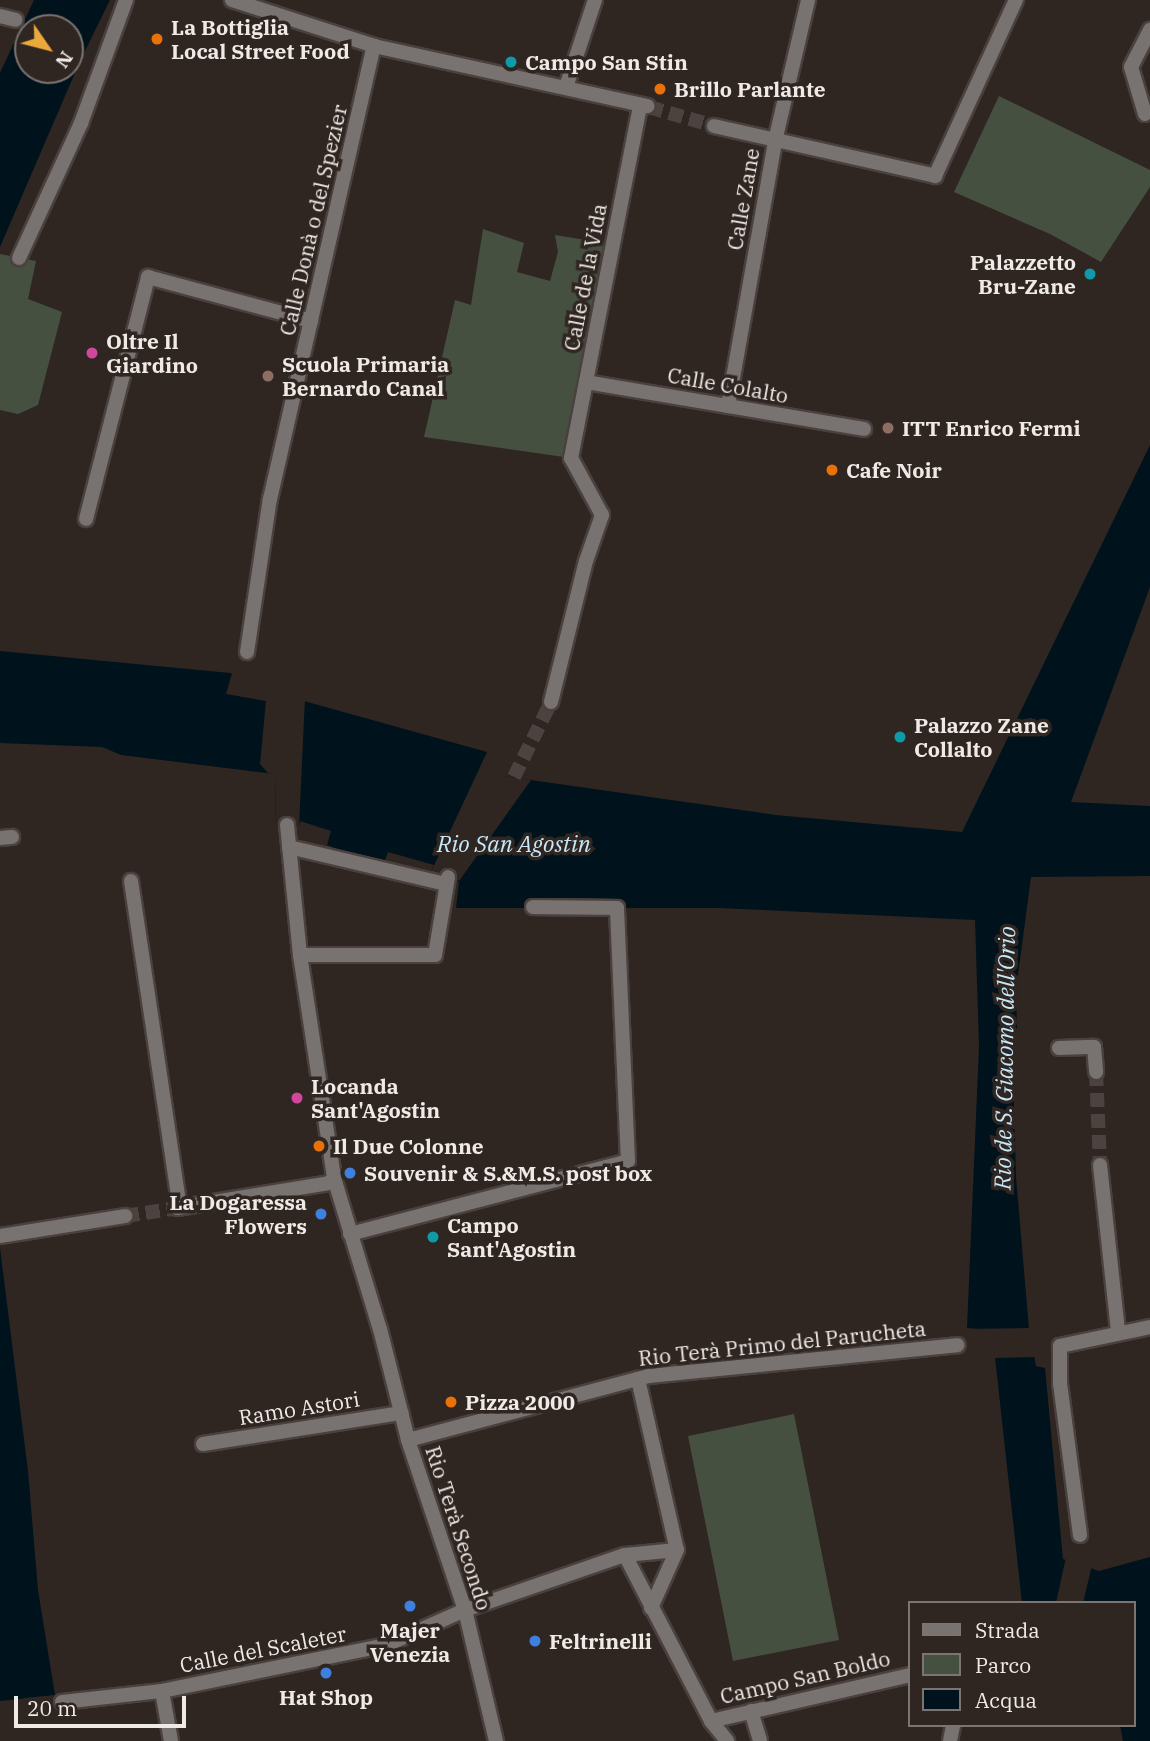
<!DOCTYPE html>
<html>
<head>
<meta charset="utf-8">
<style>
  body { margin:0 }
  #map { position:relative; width:1150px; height:1741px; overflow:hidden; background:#2f2622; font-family:"IBM Plex Serif",serif }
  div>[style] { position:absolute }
  .green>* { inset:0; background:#465041 }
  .water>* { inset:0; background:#00121c }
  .pier>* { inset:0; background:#2f2622 }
  .street-tunnel>* { height:14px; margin-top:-7px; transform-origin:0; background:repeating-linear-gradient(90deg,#4c4340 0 14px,transparent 0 21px) }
  .roads { filter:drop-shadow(2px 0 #4a413e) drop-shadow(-2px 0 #4a413e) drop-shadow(0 2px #4a413e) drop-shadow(0 -2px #4a413e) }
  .street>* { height:14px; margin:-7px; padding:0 7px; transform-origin:7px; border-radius:7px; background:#787371 }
  .dots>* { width:19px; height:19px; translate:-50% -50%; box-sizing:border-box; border:4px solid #2f2622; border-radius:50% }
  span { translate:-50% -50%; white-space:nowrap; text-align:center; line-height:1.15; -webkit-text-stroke:7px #2f2622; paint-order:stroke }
  .poi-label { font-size:21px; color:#f0eae7; font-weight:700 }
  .left { translate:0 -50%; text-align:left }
  .right { translate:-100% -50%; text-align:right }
  .street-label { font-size:21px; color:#f0eae7 }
  .water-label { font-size:23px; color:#c6e9fa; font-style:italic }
  .legend { position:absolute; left:908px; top:1601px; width:228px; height:126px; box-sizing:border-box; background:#2f2622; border:2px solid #7c7471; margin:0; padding:9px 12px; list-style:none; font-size:21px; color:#f0eae7 }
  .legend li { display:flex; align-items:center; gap:14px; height:35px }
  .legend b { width:35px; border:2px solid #7c7471 }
  .north { position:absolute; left:14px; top:14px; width:70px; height:70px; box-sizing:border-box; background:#2f2622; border:2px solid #7c7471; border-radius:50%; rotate:125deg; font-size:19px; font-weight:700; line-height:28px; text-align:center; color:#f0eae7 }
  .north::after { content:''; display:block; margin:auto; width:24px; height:32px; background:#eca93b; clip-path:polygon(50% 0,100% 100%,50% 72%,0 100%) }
  .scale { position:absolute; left:14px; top:1696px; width:172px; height:32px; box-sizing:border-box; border:4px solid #f0eae7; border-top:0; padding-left:9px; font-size:21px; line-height:24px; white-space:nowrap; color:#f0eae7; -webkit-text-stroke:5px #2f2622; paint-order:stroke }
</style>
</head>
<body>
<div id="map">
  <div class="green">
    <i style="clip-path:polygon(999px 96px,1150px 170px,1150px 187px,1101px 262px,1050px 234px,954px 192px)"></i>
    <i style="clip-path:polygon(483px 229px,524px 243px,517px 272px,550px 281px,558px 252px,555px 235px,604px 243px,564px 457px,424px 437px,455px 300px,471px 305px)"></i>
    <i style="clip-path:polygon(0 254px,36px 261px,28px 299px,62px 312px,38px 405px,18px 414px,0 410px)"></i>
    <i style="clip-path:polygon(794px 1414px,839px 1640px,733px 1661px,688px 1436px)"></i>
  </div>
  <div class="water">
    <i style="clip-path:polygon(evenodd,34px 0,110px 0,81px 59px,0 247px,0 73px,34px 0,28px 28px,70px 28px,70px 70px,28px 70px,28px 28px)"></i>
    <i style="clip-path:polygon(1150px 445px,1150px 587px,1071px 802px,1150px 806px,1150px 876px,1031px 877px,1016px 990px,1017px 1028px,1012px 1037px,1016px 1177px,1029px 1329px,1036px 1366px,1045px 1368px,1063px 1559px,1099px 1571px,1150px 1557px,1150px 1741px,1123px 1741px,1120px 1725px,1134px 1725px,1134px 1603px,1022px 1603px,992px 1330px,967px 1328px,979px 1046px,975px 920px,719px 908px,456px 908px,459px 882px,431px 872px,434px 865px,388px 852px,383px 866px,327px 845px,331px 831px,300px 821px,299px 826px,276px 826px,275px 774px,121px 755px,102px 747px,0 743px,0 651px,230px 673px,304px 701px,487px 752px,503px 776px,776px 815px,962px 832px)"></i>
    <i style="clip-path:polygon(0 1248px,28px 1471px,38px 1590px,55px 1695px,24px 1698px,15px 1741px,0 1741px)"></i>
  </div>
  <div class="pier">
    <i style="clip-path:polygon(233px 670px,305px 698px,299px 826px,276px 826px,275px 774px,268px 773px,260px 764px,266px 701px,226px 694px)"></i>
    <i style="clip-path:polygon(487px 752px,492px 753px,504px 771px,503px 776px,531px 780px,459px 881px,431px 872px)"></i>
    <i style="clip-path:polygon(1032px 1328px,1038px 1357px,991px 1358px,989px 1333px,964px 1329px)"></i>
    <i style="clip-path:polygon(1066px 1557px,1092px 1565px,1083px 1603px,1056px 1603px)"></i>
    <i style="clip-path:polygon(58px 1695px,56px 1699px,27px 1702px,18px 1741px,0 1741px,0 1701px)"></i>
  </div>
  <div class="street-tunnel">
    <i style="left:649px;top:107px;width:68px;rotate:16.3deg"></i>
    <i style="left:514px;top:777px;width:84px;rotate:-63.7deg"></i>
    <i style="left:1096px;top:1072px;width:93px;rotate:87.5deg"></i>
    <i style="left:125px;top:1216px;width:53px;rotate:-8.7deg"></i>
  </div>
  <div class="roads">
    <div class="street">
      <i style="left:232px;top:0;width:149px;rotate:17.9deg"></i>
      <i style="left:374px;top:46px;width:280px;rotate:12.4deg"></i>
      <i style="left:0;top:16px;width:16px;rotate:14deg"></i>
      <i style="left:566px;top:87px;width:92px;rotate:-71.6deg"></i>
      <i style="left:1145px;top:114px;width:49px;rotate:-106.6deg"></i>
      <i style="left:1131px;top:67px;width:42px;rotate:-62.8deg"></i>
      <i style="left:714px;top:126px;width:227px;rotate:12.7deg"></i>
      <i style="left:935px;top:176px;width:194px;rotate:-65.3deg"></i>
      <i style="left:19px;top:258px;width:149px;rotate:-65.3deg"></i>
      <i style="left:81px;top:123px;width:131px;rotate:-69.9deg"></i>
      <i style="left:586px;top:382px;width:282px;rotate:9.6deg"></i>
      <i style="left:728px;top:406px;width:269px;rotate:-79.9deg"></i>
      <i style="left:775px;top:141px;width:145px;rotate:-76.8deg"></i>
      <i style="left:86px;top:519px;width:250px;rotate:-75.6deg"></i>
      <i style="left:148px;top:277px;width:169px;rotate:15.1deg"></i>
      <i style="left:247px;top:652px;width:155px;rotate:-81.5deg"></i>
      <i style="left:270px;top:499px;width:465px;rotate:-77.1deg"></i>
      <i style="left:551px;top:702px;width:145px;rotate:-76.1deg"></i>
      <i style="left:586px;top:561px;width:49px;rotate:-70.8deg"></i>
      <i style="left:602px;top:515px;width:65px;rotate:-118.5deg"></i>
      <i style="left:571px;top:458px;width:360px;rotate:-78.9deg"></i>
      <i style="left:287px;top:825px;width:131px;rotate:84.3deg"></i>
      <i style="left:300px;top:955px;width:226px;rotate:81.3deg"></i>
      <i style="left:334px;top:1178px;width:158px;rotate:73.1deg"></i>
      <i style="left:380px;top:1329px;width:114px;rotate:75.8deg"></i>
      <i style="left:408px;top:1440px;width:179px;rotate:71.5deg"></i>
      <i style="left:465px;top:1610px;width:135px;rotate:76.7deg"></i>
      <i style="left:0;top:838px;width:12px;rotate:-5deg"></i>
      <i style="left:289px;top:847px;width:161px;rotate:13.3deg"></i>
      <i style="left:131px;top:881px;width:330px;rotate:81.5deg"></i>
      <i style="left:300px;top:955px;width:135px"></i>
      <i style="left:435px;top:955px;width:79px;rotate:-80.5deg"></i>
      <i style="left:1059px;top:1048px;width:35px;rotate:-2deg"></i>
      <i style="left:1094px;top:1047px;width:25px;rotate:85deg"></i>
      <i style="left:1100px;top:1165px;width:168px;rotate:83.8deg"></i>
      <i style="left:177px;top:1208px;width:154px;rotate:-9.3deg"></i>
      <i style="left:329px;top:1183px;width:7px;rotate:-45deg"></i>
      <i style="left:350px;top:1234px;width:287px;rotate:-14.7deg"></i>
      <i style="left:628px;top:1161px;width:253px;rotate:-92.5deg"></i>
      <i style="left:617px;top:908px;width:84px;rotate:-179.3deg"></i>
      <i style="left:0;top:1236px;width:127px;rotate:-9.1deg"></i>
      <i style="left:638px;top:1379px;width:175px;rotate:77.2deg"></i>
      <i style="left:408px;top:1440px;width:248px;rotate:-14.9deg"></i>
      <i style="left:648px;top:1376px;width:311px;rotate:-5.7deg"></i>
      <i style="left:203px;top:1444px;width:201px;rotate:-8.9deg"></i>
      <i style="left:1080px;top:1535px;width:152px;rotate:-97.5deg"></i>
      <i style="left:1060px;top:1384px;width:38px;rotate:-90deg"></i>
      <i style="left:1060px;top:1346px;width:92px;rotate:-11.9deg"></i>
      <i style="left:625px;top:1555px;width:187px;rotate:62.6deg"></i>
      <i style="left:711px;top:1721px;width:26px;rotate:51deg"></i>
      <i style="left:651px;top:1608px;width:64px;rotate:-65.9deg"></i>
      <i style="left:162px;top:1691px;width:51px;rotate:79.8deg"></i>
      <i style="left:62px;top:1702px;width:101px;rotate:-6.3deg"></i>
      <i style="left:162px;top:1691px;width:229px;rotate:-11.6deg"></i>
      <i style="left:386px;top:1645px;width:86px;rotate:-23.9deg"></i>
      <i style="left:465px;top:1610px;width:169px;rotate:-19deg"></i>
      <i style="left:625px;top:1555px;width:52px;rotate:-5.5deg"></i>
      <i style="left:751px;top:1711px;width:31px;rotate:73deg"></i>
      <i style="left:711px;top:1721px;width:204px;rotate:-13deg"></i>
      <i style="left:950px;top:1741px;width:16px;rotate:-79deg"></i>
    </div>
  </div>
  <div class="dots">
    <i style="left:157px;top:39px;background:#e8710a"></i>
    <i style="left:511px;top:62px;background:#0f9aa8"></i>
    <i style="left:660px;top:89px;background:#e8710a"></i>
    <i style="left:1090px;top:274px;background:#0f9aa8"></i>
    <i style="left:92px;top:353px;background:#d1479c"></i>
    <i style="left:268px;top:376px;background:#8d6e63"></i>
    <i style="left:888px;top:428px;background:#8d6e63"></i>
    <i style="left:832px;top:470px;background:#e8710a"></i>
    <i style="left:900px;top:737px;background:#0f9aa8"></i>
    <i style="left:297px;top:1098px;background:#d1479c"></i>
    <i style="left:319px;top:1146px;background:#e8710a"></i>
    <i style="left:350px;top:1173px;background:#3f7fe0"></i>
    <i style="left:321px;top:1214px;background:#3f7fe0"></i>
    <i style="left:433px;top:1237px;background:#0f9aa8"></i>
    <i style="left:451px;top:1402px;background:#e8710a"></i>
    <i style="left:410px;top:1606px;background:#3f7fe0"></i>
    <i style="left:535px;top:1641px;background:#3f7fe0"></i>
    <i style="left:326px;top:1673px;background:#3f7fe0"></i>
  </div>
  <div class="poi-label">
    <span class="left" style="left:171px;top:39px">La Bottiglia<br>Local Street Food</span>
    <span class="left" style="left:525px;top:62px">Campo San Stin</span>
    <span class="left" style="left:674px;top:89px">Brillo Parlante</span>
    <span class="right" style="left:1076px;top:274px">Palazzetto<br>Bru-Zane</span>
    <span class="left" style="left:106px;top:353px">Oltre Il<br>Giardino</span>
    <span class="left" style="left:282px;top:376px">Scuola Primaria<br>Bernardo Canal</span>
    <span class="left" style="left:902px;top:428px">ITT Enrico Fermi</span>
    <span class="left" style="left:846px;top:470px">Cafe Noir</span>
    <span class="left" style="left:914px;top:737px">Palazzo Zane<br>Collalto</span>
    <span class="left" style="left:311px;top:1098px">Locanda<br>Sant'Agostin</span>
    <span class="left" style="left:333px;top:1146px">Il Due Colonne</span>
    <span class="left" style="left:364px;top:1173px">Souvenir &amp; S.&amp;M.S. post box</span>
    <span class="right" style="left:307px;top:1214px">La Dogaressa<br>Flowers</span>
    <span class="left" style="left:447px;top:1237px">Campo<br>Sant'Agostin</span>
    <span class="left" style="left:465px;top:1402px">Pizza 2000</span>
    <span style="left:410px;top:1642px">Majer<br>Venezia</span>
    <span class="left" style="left:549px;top:1641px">Feltrinelli</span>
    <span style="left:326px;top:1697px">Hat Shop</span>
  </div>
  <div class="street-label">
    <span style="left:743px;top:199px;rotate:-80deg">Calle Zane</span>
    <span style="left:313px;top:220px;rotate:-77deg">Calle Donà o del Spezier</span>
    <span style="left:585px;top:277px;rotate:-79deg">Calle de la Vida</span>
    <span style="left:728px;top:385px;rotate:10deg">Calle Colalto</span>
    <span style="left:782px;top:1343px;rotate:-6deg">Rio Terà Primo del Parucheta</span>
    <span style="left:299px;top:1408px;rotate:-9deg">Ramo Astori</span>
    <span style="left:459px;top:1528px;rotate:72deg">Rio Terà Secondo</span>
    <span style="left:263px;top:1649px;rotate:-11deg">Calle del Scaleter</span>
    <span style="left:805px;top:1677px;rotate:-13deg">Campo San Boldo</span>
  </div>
  <div class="water-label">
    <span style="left:514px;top:843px">Rio San Agostin</span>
    <span style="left:1004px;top:1058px;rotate:-89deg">Rio de S. Giacomo dell'Orio</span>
  </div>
  <ul class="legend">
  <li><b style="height:9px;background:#787371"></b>Strada</li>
  <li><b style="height:19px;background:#465041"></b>Parco</li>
  <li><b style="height:19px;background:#00121c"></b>Acqua</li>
  </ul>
  <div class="north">N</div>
  <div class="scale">20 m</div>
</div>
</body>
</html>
